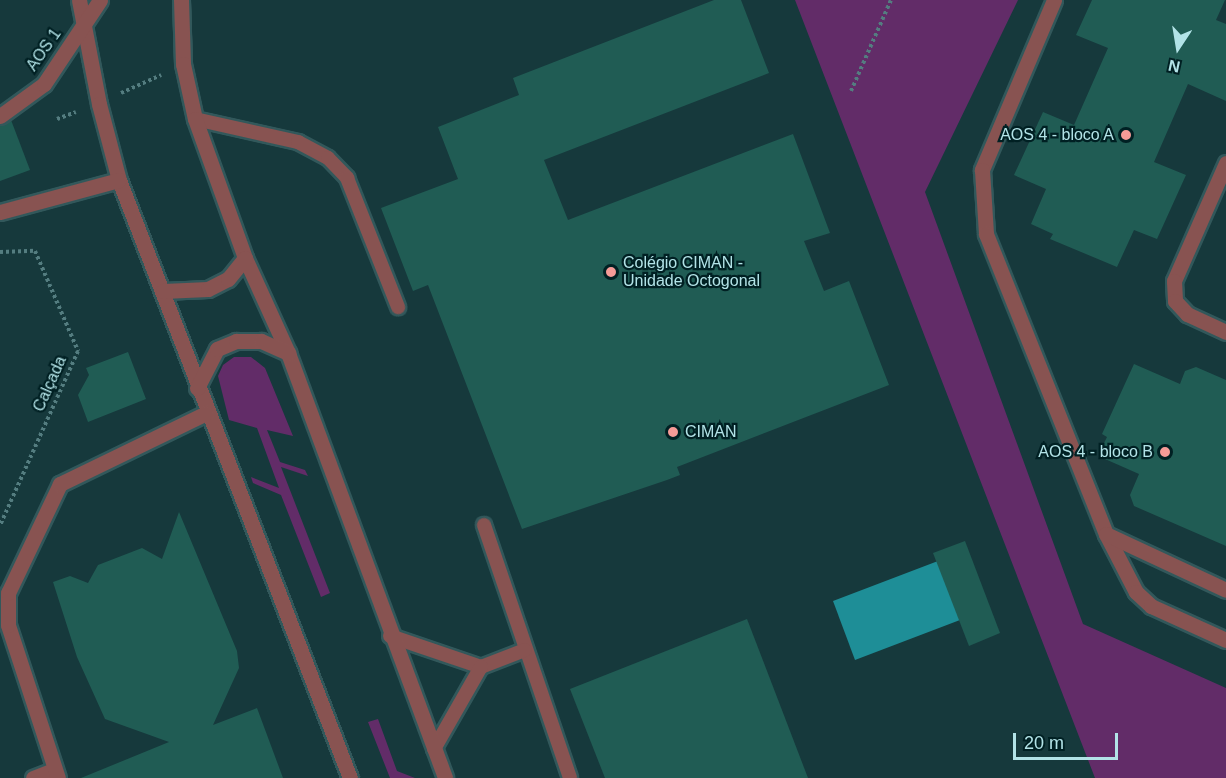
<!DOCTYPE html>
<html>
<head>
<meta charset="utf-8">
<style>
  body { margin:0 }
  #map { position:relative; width:1226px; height:778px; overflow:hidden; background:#16393c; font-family:Helvetica,sans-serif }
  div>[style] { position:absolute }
  .green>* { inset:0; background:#622c68 }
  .water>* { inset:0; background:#1e8e97 }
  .building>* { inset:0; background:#205c54 }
  .path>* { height:4px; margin-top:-2px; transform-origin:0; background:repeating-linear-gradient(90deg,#547d80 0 3px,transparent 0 6px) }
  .roads { filter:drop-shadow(2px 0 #32585b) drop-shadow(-2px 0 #32585b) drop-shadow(0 2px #32585b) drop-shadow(0 -2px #32585b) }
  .service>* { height:14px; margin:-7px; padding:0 7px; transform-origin:7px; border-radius:7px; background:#885351 }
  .minor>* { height:15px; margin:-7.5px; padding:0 7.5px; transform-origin:7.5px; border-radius:7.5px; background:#885351 }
  .dots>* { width:16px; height:16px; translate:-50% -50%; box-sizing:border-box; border:3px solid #002023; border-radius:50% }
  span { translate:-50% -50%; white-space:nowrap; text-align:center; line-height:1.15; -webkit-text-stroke:4.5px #002023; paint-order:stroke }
  .street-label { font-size:16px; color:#b2e3e7 }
  .poi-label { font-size:16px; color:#b2e3e7 }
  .right { translate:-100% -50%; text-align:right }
  .left { translate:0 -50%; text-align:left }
  .north { position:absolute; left:1148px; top:18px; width:60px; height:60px; -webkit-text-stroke:4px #002023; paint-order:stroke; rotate:192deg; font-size:16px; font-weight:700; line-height:24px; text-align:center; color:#b2e3e7 }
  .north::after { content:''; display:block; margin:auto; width:21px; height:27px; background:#b2e3e7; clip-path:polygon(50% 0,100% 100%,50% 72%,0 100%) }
  .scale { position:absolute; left:1013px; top:733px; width:105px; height:27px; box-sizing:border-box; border:3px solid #b2e3e7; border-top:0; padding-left:8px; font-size:18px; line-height:21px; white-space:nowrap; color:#b2e3e7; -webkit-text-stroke:4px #002023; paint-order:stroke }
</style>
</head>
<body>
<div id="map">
  <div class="green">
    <i style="clip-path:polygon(795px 0,1018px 0,925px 192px,1083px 624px,1226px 688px,1226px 778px,1095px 778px)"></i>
    <i style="clip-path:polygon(234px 357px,251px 357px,265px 368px,293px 436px,267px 430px,280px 462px,305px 470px,308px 476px,281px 467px,330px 593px,321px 597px,281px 495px,253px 483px,251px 477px,279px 488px,257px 428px,229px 420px,218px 376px,223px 365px)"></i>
    <i style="clip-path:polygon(378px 719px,397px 771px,415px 778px,390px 778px,368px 722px)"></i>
  </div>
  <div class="water">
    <i style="clip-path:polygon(938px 561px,960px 620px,855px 660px,833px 601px)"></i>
  </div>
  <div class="building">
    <i style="clip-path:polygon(714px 0,741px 0,769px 73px,544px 160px,568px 220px,793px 134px,830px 233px,804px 241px,824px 291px,849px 281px,889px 385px,677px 467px,680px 475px,667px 480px,522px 529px,428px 285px,413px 291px,381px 208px,458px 179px,438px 127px,519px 95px,513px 78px)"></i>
    <i style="clip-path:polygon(1092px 0,1225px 0,1216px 20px,1226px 24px,1226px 101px,1188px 84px,1154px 162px,1186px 175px,1157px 239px,1134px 230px,1117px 267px,1050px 239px,1053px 234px,1031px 224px,1046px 189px,1014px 175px,1043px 112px,1074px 125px,1108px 48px,1076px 35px)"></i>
    <i style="clip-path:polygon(11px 120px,30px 170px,0 181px,0 126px)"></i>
    <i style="clip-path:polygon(128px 352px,146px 399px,88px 422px,78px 395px,89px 375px,86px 368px)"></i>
    <i style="clip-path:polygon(1134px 364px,1180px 384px,1185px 371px,1196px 367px,1226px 380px,1226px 546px,1134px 506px,1130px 495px,1139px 474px,1105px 459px,1102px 447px,1107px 437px,1102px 434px)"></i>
    <i style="clip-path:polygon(179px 512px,237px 651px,239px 668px,213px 725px,257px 708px,283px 778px,81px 778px,169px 742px,105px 719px,77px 657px,53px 582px,70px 576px,88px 583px,98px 565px,142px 548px,162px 559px)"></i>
    <i style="clip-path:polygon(965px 541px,1000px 633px,969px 646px,933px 553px)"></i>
    <i style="clip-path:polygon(747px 619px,808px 778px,605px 778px,570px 689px)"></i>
  </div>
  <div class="path">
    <i style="left:851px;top:91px;width:99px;rotate:-66.3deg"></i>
    <i style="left:121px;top:93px;width:44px;rotate:-24.2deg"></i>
    <i style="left:57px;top:119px;width:20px;rotate:-20deg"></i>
    <i style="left:0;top:252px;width:35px;rotate:-2deg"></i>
    <i style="left:35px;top:251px;width:109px;rotate:66.7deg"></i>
    <i style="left:78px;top:351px;width:191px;rotate:114.1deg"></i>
  </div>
  <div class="roads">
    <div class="service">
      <i style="left:195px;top:119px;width:106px;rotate:12.6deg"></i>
      <i style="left:298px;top:142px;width:34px;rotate:28deg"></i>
      <i style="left:328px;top:158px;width:28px;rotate:46deg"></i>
      <i style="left:347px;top:178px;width:139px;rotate:68.4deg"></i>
      <i style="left:484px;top:525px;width:267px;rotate:71.2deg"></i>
      <i style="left:390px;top:636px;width:96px;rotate:18.8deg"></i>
      <i style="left:481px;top:667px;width:47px;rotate:-21.1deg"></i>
      <i style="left:434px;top:749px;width:95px;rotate:-60.2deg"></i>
    </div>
    <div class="minor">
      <i style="left:79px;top:0;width:106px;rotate:79.1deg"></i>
      <i style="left:99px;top:104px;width:79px;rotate:75.3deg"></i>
      <i style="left:119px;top:180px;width:641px;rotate:68.88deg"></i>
      <i style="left:181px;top:0;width:64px;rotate:88.2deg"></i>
      <i style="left:183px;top:64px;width:56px;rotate:77.7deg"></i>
      <i style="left:195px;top:119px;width:148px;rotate:70.2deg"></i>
      <i style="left:245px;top:258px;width:104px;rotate:65.6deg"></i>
      <i style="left:288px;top:353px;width:453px;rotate:69.7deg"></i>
      <i style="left:1054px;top:0;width:185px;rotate:113deg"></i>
      <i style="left:982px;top:170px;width:64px;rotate:86.4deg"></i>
      <i style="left:986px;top:234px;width:323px;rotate:68.2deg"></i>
      <i style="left:1106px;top:534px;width:65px;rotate:62.7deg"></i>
      <i style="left:1136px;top:592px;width:21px;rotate:43deg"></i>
      <i style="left:1151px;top:606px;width:82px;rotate:24.4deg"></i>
      <i style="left:0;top:116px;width:54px;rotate:-36deg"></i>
      <i style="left:44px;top:84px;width:101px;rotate:-56.3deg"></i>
      <i style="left:1226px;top:163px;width:129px;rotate:113.8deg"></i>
      <i style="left:1174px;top:281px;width:20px;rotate:87deg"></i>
      <i style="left:1175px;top:301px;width:18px;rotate:47deg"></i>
      <i style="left:1187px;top:314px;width:43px;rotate:24.8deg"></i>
      <i style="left:0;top:212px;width:123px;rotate:-15.1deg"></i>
      <i style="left:163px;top:291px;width:45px;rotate:-2.5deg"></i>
      <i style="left:208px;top:289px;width:22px;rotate:-27deg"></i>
      <i style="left:228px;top:279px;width:27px;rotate:-51deg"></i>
      <i style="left:197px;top:388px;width:44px;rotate:-62.9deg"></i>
      <i style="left:217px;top:349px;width:21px;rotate:-23deg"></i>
      <i style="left:236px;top:341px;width:25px"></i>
      <i style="left:261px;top:341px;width:30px;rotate:24deg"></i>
      <i style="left:1106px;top:534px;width:132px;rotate:25deg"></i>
      <i style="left:33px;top:778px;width:22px;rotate:-21deg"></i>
      <i style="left:58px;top:778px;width:161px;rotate:-108.1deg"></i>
      <i style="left:8px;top:625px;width:32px;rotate:-90deg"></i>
      <i style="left:8px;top:593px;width:121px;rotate:-64.5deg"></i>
      <i style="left:60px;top:484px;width:162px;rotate:-25.9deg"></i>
    </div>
  </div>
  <div class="dots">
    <i style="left:1126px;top:135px;background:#f59b97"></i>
    <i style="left:611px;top:272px;background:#f59b97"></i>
    <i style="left:673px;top:432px;background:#f59b97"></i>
    <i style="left:1165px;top:452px;background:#f59b97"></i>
  </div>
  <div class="street-label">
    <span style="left:44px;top:50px;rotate:-55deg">AOS 1</span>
    <span style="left:50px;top:384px;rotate:-66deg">Calçada</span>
  </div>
  <div class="poi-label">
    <span class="right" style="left:1114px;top:135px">AOS 4 - bloco A</span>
    <span class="left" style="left:623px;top:272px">Colégio CIMAN -<br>Unidade Octogonal</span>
    <span class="left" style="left:685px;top:432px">CIMAN</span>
    <span class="right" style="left:1153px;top:452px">AOS 4 - bloco B</span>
  </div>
  <div class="north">N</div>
  <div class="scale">20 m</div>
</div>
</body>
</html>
